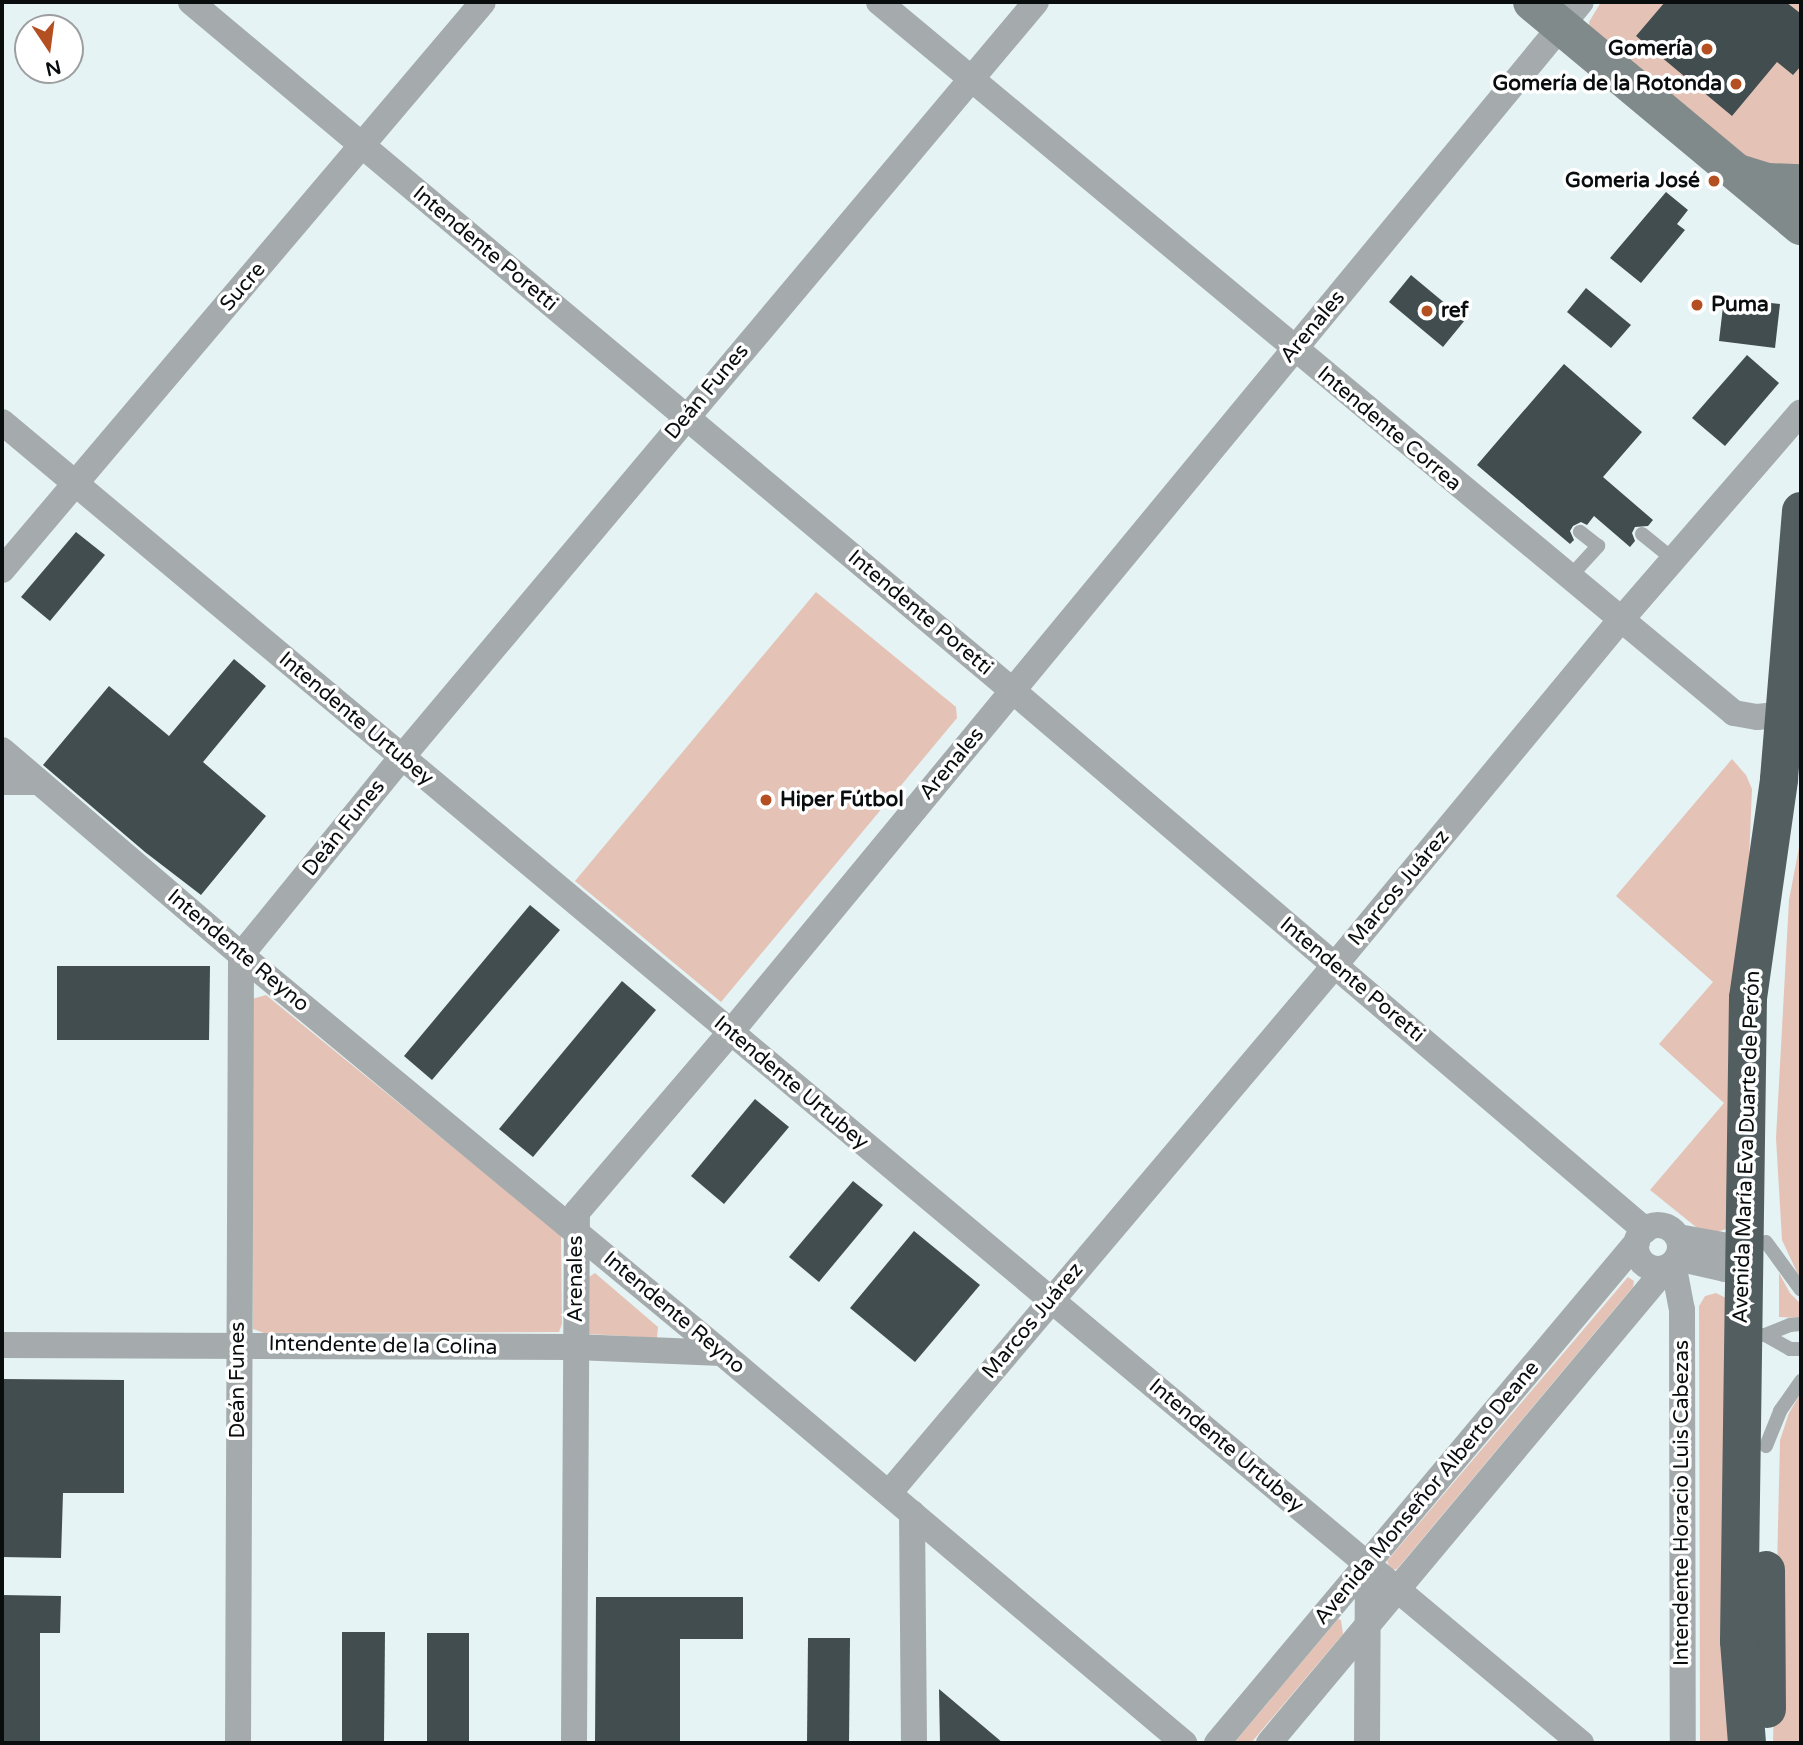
<!DOCTYPE html>
<html>
<head>
<meta charset="utf-8">
<style>
  body { margin:0 }
  #map { position:relative; width:1803px; height:1745px; overflow:hidden; background:#e5f3f5; font-family:"Varela Round",sans-serif }
  div>[style] { position:absolute }
  .green>* { inset:0; background:#e4c3b6 }
  .building>* { inset:0; background:#424d4f }
  .lane>* { height:14px; margin:-7px; padding:0 7px; transform-origin:7px; border-radius:7px; background:#a5abac }
  .street>* { height:26px; margin:-13px; padding:0 13px; transform-origin:13px; border-radius:13px; background:#a5abac }
  .street>.ring { margin:-13px; padding:0; box-sizing:content-box; background:none; border:26px solid #a5abac; border-radius:50% }
  .secondary>* { height:38px; margin:-19px; padding:0 19px; transform-origin:19px; border-radius:19px; background:#818a8b }
  .highway>* { height:38px; margin:-19px; padding:0 19px; transform-origin:19px; border-radius:19px; background:#525e60 }
  .dots>* { width:19px; height:19px; translate:-50% -50%; box-sizing:border-box; border:4px solid #fff; border-radius:50% }
  span { translate:-50% -50%; white-space:nowrap; text-align:center; line-height:1.15; -webkit-text-stroke:7px #fff; paint-order:stroke }
  .poi-label { font-size:21px; color:#090d0e; font-weight:700 }
  .right { translate:-100% -50%; text-align:right }
  .left { translate:0 -50%; text-align:left }
  .street-label { font-size:21px; color:#090d0e }
  .frame { position:absolute; inset:0; border:4px solid #090d0e; pointer-events:none }
  .north { position:absolute; left:14px; top:14px; width:70px; height:70px; box-sizing:border-box; background:#fff; border:2px solid #9d9e9f; border-radius:50%; rotate:167deg; font-size:19px; font-weight:700; line-height:28px; text-align:center; color:#090d0e }
  .north::after { content:''; display:block; margin:auto; width:24px; height:32px; background:#b44f21; clip-path:polygon(50% 0,100% 100%,50% 72%,0 100%) }
</style>
</head>
<body>
<div id="map">
  <div class="green">
    <i style="clip-path:polygon(1601px 2px,1801px 2px,1801px 168px,1758px 167px,1590px 32px,1589px 22px)"></i>
    <i style="clip-path:polygon(816px 592px,956px 707px,957px 718px,721px 1002px,575px 881px)"></i>
    <i style="clip-path:polygon(1732px 759px,1746px 775px,1752px 789px,1734px 1215px,1726px 1229px,1714px 1233px,1696px 1227px,1650px 1190px,1724px 1103px,1659px 1044px,1713px 982px,1616px 896px)"></i>
    <i style="clip-path:polygon(1801px 837px,1801px 1281px,1782px 1240px,1776px 1138px,1789px 900px)"></i>
    <i style="clip-path:polygon(266px 995px,561px 1235px,562px 1324px,559px 1332px,264px 1333px,253px 1329px,252px 999px)"></i>
    <i style="clip-path:polygon(595px 1273px,658px 1327px,657px 1338px,589px 1334px,589px 1277px)"></i>
    <i style="clip-path:polygon(1779px 1273px,1790px 1293px,1801px 1304px,1801px 1318px,1779px 1317px)"></i>
    <i style="clip-path:polygon(1628px 1277px,1634px 1281px,1633px 1287px,1397px 1569px,1391px 1570px,1387px 1561px)"></i>
    <i style="clip-path:polygon(1716px 1293px,1726px 1298px,1737px 1743px,1700px 1743px,1699px 1306px,1705px 1296px)"></i>
    <i style="clip-path:polygon(1801px 1393px,1801px 1743px,1773px 1743px,1780px 1440px,1789px 1413px)"></i>
    <i style="clip-path:polygon(1338px 1619px,1341px 1620px,1343px 1634px,1251px 1743px,1234px 1743px)"></i>
  </div>
  <div class="building">
    <i style="clip-path:polygon(1665px 2px,1786px 2px,1800px 13px,1801px 66px,1793px 75px,1777px 62px,1732px 116px,1636px 36px)"></i>
    <i style="clip-path:polygon(1666px 192px,1688px 210px,1677px 224px,1685px 230px,1641px 283px,1610px 258px)"></i>
    <i style="clip-path:polygon(1411px 275px,1465px 320px,1443px 347px,1389px 302px)"></i>
    <i style="clip-path:polygon(1586px 288px,1631px 325px,1611px 348px,1567px 312px)"></i>
    <i style="clip-path:polygon(1724px 298px,1780px 304px,1775px 348px,1719px 341px)"></i>
    <i style="clip-path:polygon(1747px 355px,1779px 383px,1725px 446px,1692px 418px)"></i>
    <i style="clip-path:polygon(1564px 364px,1642px 432px,1603px 477px,1653px 520px,1648px 526px,1635px 527px,1632px 533px,1635px 541px,1630px 547px,1594px 516px,1587px 525px,1581px 522px,1573px 526px,1570px 531px,1574px 540px,1570px 544px,1477px 465px)"></i>
    <i style="clip-path:polygon(76px 532px,105px 555px,50px 621px,21px 597px)"></i>
    <i style="clip-path:polygon(234px 659px,266px 686px,203px 762px,266px 816px,201px 895px,145px 852px,43px 765px,109px 686px,169px 736px)"></i>
    <i style="clip-path:polygon(530px 905px,560px 930px,432px 1080px,404px 1056px)"></i>
    <i style="clip-path:polygon(57px 966px,210px 966px,209px 1040px,57px 1040px)"></i>
    <i style="clip-path:polygon(622px 981px,656px 1010px,533px 1157px,499px 1129px)"></i>
    <i style="clip-path:polygon(755px 1099px,789px 1127px,724px 1204px,691px 1176px)"></i>
    <i style="clip-path:polygon(853px 1181px,883px 1205px,819px 1282px,789px 1257px)"></i>
    <i style="clip-path:polygon(914px 1231px,980px 1285px,915px 1362px,850px 1308px)"></i>
    <i style="clip-path:polygon(2px 1379px,124px 1380px,124px 1493px,63px 1493px,61px 1558px,2px 1557px)"></i>
    <i style="clip-path:polygon(2px 1595px,61px 1596px,60px 1633px,40px 1633px,40px 1743px,2px 1743px)"></i>
    <i style="clip-path:polygon(596px 1597px,743px 1597px,743px 1639px,680px 1639px,680px 1743px,595px 1743px)"></i>
    <i style="clip-path:polygon(342px 1632px,385px 1632px,384px 1742px,342px 1742px)"></i>
    <i style="clip-path:polygon(427px 1633px,469px 1633px,469px 1743px,427px 1743px)"></i>
    <i style="clip-path:polygon(808px 1638px,850px 1638px,849px 1743px,807px 1743px)"></i>
    <i style="clip-path:polygon(939px 1689px,1003px 1743px,940px 1743px)"></i>
  </div>
  <div class="lane">
    <i style="left:1642px;top:534px;width:40px;rotate:39deg"></i>
    <i style="left:1568px;top:579px;width:45px;rotate:-47.7deg"></i>
    <i style="left:1598px;top:546px;width:23px;rotate:-142deg"></i>
    <i style="left:1766px;top:1242px;width:59px;rotate:53.9deg"></i>
    <i style="left:1745px;top:1335px;width:20px"></i>
    <i style="left:1765px;top:1335px;width:27px;rotate:-22deg"></i>
    <i style="left:1790px;top:1325px;width:11px;rotate:-5deg"></i>
    <i style="left:1765px;top:1335px;width:29px;rotate:29deg"></i>
    <i style="left:1790px;top:1349px;width:11px"></i>
    <i style="left:1766px;top:1446px;width:38px;rotate:-68deg"></i>
    <i style="left:1780px;top:1411px;width:37px;rotate:-55deg"></i>
  </div>
  <div class="street">
    <i style="left:191px;top:2px;width:1073px;rotate:39.97deg"></i>
    <i style="left:1013px;top:691px;width:831px;rotate:40.46deg"></i>
    <i style="left:879px;top:2px;width:1112px;rotate:39.75deg"></i>
    <i style="left:1734px;top:713px;width:23px;rotate:10deg"></i>
    <i style="left:1757px;top:717px;width:27px;rotate:-6deg"></i>
    <i style="left:2px;top:422px;width:2059px;rotate:39.92deg"></i>
    <i style="left:2px;top:570px;width:744px;rotate:-49.74deg"></i>
    <i style="left:2px;top:750px;width:315px;rotate:40.6deg"></i>
    <i style="left:241px;top:955px;width:624px;rotate:39.61deg"></i>
    <i style="left:722px;top:1353px;width:605px;rotate:40.17deg"></i>
    <i style="left:2px;top:782px;width:34px"></i>
    <i class="ring" style="left:1636px;top:1225px;width:18px;height:18px"></i>
    <i style="left:1678px;top:1237px;width:51px;rotate:10.2deg"></i>
    <i style="left:1728px;top:1246px;width:25px;rotate:50deg"></i>
    <i style="left:1677px;top:1258px;width:49px;rotate:12.9deg"></i>
    <i style="left:1725px;top:1269px;width:19px;rotate:-12deg"></i>
    <i style="left:1673px;top:1263px;width:48px;rotate:79.2deg"></i>
    <i style="left:1682px;top:1310px;width:433px;rotate:89.9deg"></i>
    <i style="left:2px;top:1345px;width:573px;rotate:0.2deg"></i>
    <i style="left:575px;top:1347px;width:147px;rotate:2.3deg"></i>
    <i style="left:889px;top:1493px;width:691px;rotate:-49.81deg"></i>
    <i style="left:1335px;top:965px;width:447px;rotate:-50.4deg"></i>
    <i style="left:1620px;top:621px;width:276px;rotate:-49.1deg"></i>
    <i style="left:912px;top:1513px;width:230px;rotate:89.5deg"></i>
    <i style="left:238px;top:1743px;width:788px;rotate:-89.78deg"></i>
    <i style="left:241px;top:955px;width:255px;rotate:-50.9deg"></i>
    <i style="left:402px;top:757px;width:986px;rotate:-49.98deg"></i>
    <i style="left:574px;top:1743px;width:531px;rotate:-89.68deg"></i>
    <i style="left:577px;top:1212px;width:237px;rotate:-49.5deg"></i>
    <i style="left:731px;top:1032px;width:1335px;rotate:-50.47deg"></i>
    <i style="left:1217px;top:1743px;width:654px;rotate:-50.03deg"></i>
    <i style="left:1269px;top:1743px;width:620px;rotate:-50.1deg"></i>
    <i style="left:1367px;top:1743px;width:179px;rotate:-89.7deg"></i>
  </div>
  <div class="secondary">
    <i style="left:1532px;top:2px;width:350px;rotate:39.8deg"></i>
    <i style="left:1741px;top:174px;width:27px;rotate:17deg"></i>
    <i style="left:1767px;top:182px;width:34px;rotate:2deg"></i>
  </div>
  <div class="highway">
    <i style="left:1766px;top:1570px;width:139px;rotate:89.6deg"></i>
    <i style="left:1747px;top:1743px;width:102px;rotate:-94.5deg"></i>
    <i style="left:1739px;top:1641px;width:643px;rotate:-89.2deg"></i>
    <i style="left:1748px;top:998px;width:221px;rotate:-81.9deg"></i>
    <i style="left:1779px;top:779px;width:269px;rotate:-85.3deg"></i>
  </div>
  <div class="dots">
    <i style="left:1707px;top:49px;background:#b44f21"></i>
    <i style="left:1736px;top:84px;background:#b44f21"></i>
    <i style="left:1714px;top:181px;background:#b44f21"></i>
    <i style="left:1697px;top:305px;background:#b44f21"></i>
    <i style="left:1427px;top:311px;background:#b44f21"></i>
    <i style="left:766px;top:800px;background:#b44f21"></i>
  </div>
  <div class="poi-label">
    <span class="right" style="left:1693px;top:49px">Gomería</span>
    <span class="right" style="left:1722px;top:84px">Gomería de la Rotonda</span>
    <span class="right" style="left:1700px;top:181px">Gomeria José</span>
    <span class="left" style="left:1711px;top:305px">Puma</span>
    <span class="left" style="left:1441px;top:311px">ref</span>
    <span class="left" style="left:780px;top:800px">Hiper Fútbol</span>
  </div>
  <div class="street-label">
    <span style="left:485px;top:249px;rotate:40deg">Intendente Poretti</span>
    <span style="left:243px;top:287px;rotate:-49deg">Sucre</span>
    <span style="left:1313px;top:327px;rotate:-50deg">Arenales</span>
    <span style="left:707px;top:392px;rotate:-50deg">Deán Funes</span>
    <span style="left:1389px;top:429px;rotate:40deg">Intendente Correa</span>
    <span style="left:920px;top:613px;rotate:40deg">Intendente Poretti</span>
    <span style="left:356px;top:719px;rotate:40deg">Intendente Urtubey</span>
    <span style="left:952px;top:764px;rotate:-50deg">Arenales</span>
    <span style="left:344px;top:828px;rotate:-51deg">Deán Funes</span>
    <span style="left:1399px;top:888px;rotate:-50deg">Marcos Juárez</span>
    <span style="left:238px;top:951px;rotate:40deg">Intendente Reyno</span>
    <span style="left:1352px;top:980px;rotate:40deg">Intendente Poretti</span>
    <span style="left:791px;top:1083px;rotate:40deg">Intendente Urtubey</span>
    <span style="left:1747px;top:1147px;rotate:-88deg">Avenida María Eva Duarte de Perón</span>
    <span style="left:576px;top:1279px;rotate:-90deg">Arenales</span>
    <span style="left:674px;top:1313px;rotate:40deg">Intendente Reyno</span>
    <span style="left:1033px;top:1321px;rotate:-50deg">Marcos Juárez</span>
    <span style="left:383px;top:1346px;rotate:1deg">Intendente de la Colina</span>
    <span style="left:238px;top:1380px;rotate:-90deg">Deán Funes</span>
    <span style="left:1226px;top:1446px;rotate:40deg">Intendente Urtubey</span>
    <span style="left:1427px;top:1493px;rotate:-50deg">Avenida Monseñor Alberto Deane</span>
    <span style="left:1682px;top:1503px;rotate:-90deg">Intendente Horacio Luis Cabezas</span>
  </div>
  <div class="frame"></div>
  <div class="north">N</div>
</div>
</body>
</html>
